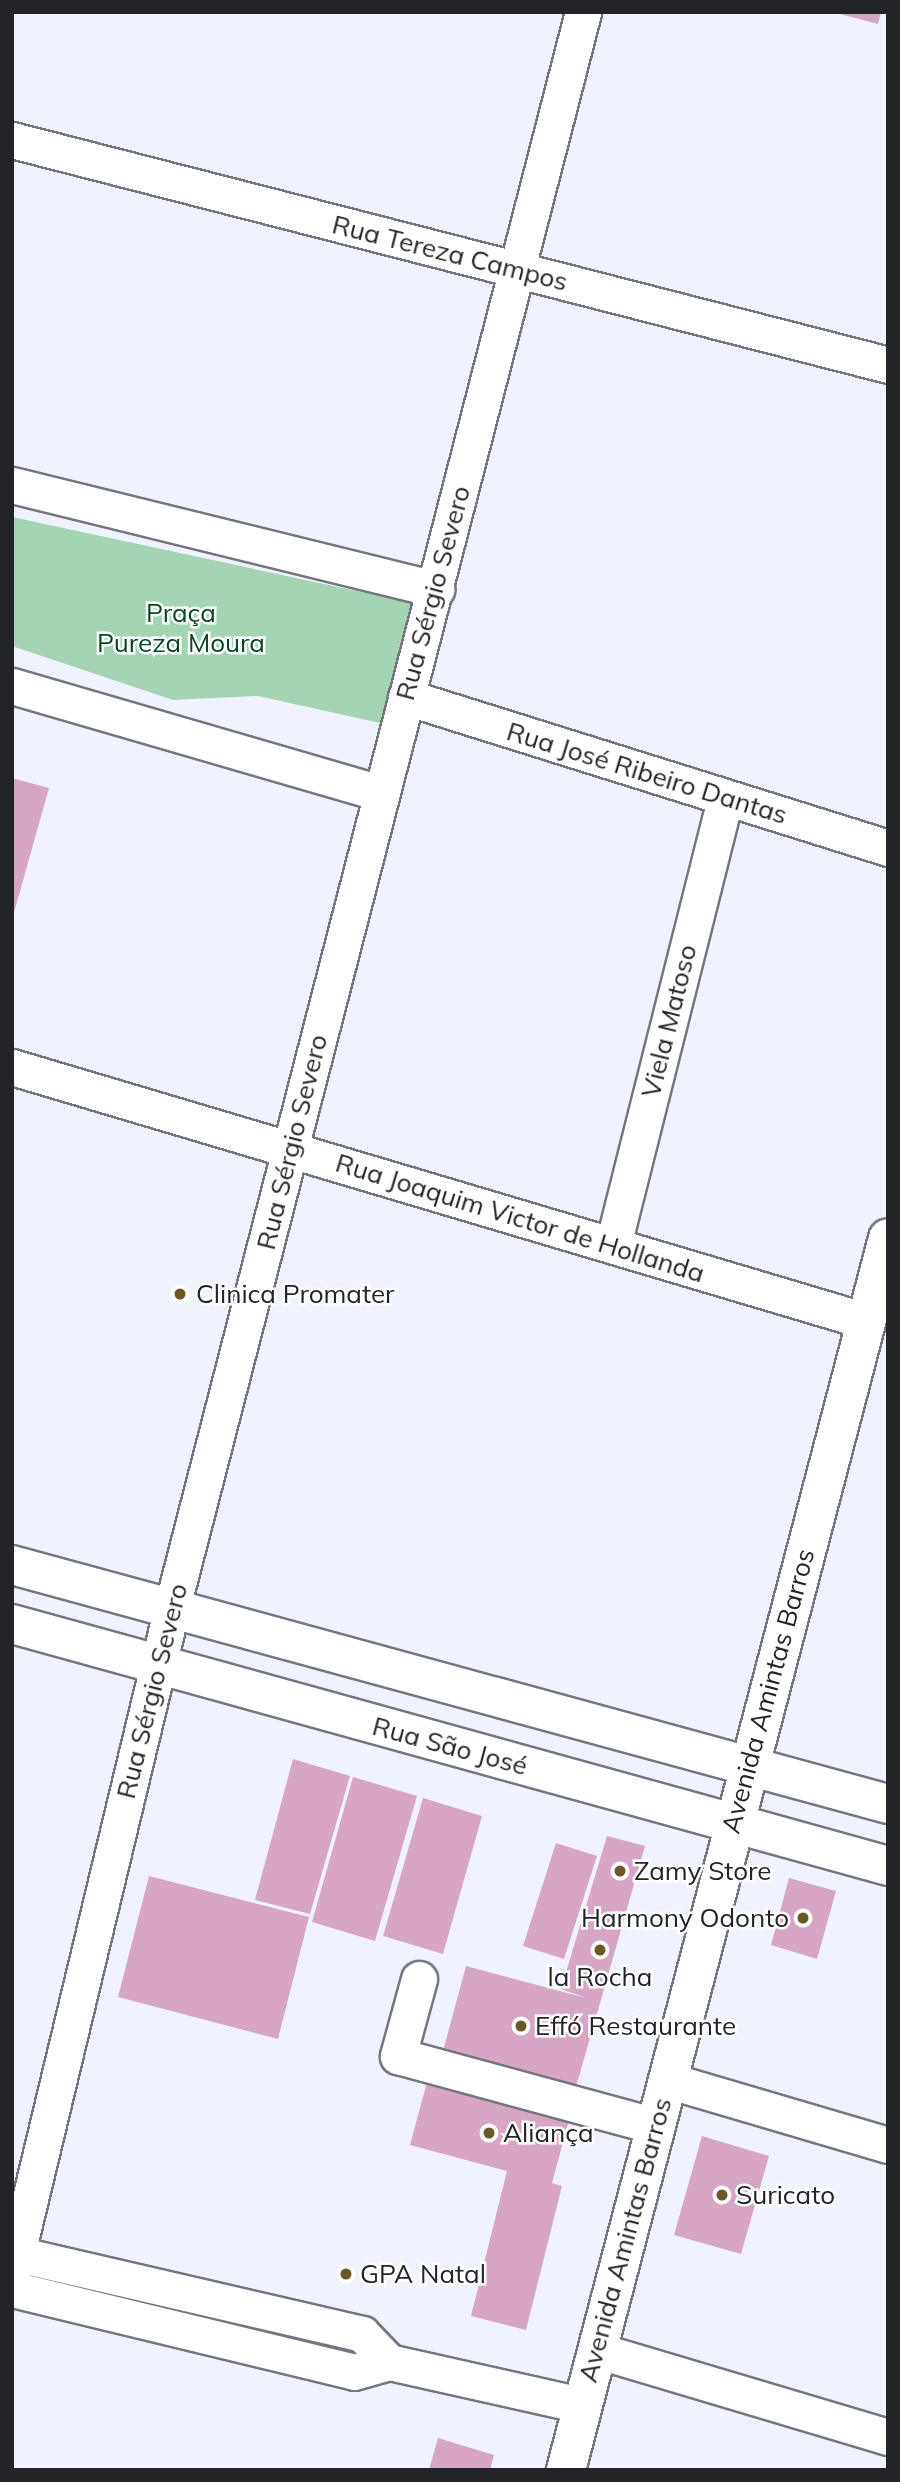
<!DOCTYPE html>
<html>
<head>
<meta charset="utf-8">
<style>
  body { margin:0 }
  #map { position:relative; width:900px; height:2482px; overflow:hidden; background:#f0f3fe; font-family:Mulish,sans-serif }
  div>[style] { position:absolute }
  .green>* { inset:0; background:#a3d4b3 }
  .building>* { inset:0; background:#d8a6c5 }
  .roads { filter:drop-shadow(2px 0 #73767f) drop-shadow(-2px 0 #73767f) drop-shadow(0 2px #73767f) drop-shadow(0 -2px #73767f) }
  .minor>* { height:35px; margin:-17.5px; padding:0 17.5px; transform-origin:17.5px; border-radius:17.5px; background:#fff }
  .major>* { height:38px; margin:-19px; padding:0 19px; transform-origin:19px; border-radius:19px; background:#fff }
  .dots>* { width:19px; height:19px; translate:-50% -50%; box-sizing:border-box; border:4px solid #fff; border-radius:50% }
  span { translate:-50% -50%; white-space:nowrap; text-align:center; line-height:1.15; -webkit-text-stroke:5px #fff; paint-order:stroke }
  .street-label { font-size:26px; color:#232428 }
  .park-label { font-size:26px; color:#074627 }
  .poi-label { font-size:26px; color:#232428 }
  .left { translate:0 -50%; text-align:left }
  .right { translate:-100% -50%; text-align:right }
  .frame { position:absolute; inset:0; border:14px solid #232428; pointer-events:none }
</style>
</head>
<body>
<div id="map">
  <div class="green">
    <i style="clip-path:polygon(12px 517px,413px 603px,389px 725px,258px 696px,173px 700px,12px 646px)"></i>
  </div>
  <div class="building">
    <i style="clip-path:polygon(832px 12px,881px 12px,878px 24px)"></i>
    <i style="clip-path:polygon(12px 778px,49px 788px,13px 916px,12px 916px)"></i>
    <i style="clip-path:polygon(293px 1759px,350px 1776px,310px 1914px,255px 1900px)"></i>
    <i style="clip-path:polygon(353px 1777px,417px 1796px,375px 1941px,312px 1922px)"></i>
    <i style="clip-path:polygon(423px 1798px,482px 1816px,443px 1954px,383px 1936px)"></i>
    <i style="clip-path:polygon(607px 1836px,645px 1846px,576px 2087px,443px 2051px,466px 1966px,586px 1998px,561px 1989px)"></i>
    <i style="clip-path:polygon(556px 1843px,597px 1856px,564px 1959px,523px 1946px)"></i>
    <i style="clip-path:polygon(149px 1876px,309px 1917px,278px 2039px,118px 1997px)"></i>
    <i style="clip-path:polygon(789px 1878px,836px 1891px,817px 1959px,771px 1945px)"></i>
    <i style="clip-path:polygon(427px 2082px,569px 2120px,552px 2183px,562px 2186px,526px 2330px,471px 2316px,507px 2171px,410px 2145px)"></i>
    <i style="clip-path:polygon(702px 2136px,769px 2156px,741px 2254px,674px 2235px)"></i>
    <i style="clip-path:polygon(438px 2438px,494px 2455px,490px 2470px,429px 2470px)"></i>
  </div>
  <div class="roads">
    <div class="minor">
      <i style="left:12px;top:140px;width:904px;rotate:14.4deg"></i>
      <i style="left:12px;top:485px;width:437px;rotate:13.8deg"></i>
      <i style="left:12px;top:686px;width:383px;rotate:16.2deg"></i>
      <i style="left:406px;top:697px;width:505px;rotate:17.39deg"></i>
      <i style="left:12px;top:1067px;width:891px;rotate:16.56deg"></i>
      <i style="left:613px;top:1245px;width:461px;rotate:-75.9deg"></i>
      <i style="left:419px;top:1979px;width:80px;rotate:105.3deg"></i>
      <i style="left:398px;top:2056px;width:266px;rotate:15.2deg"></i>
      <i style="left:667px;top:2080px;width:230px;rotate:16.4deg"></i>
      <i style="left:12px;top:2253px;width:359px;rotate:13deg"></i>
      <i style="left:362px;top:2334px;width:39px;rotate:46deg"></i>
      <i style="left:12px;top:2274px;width:682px;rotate:-76.51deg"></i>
      <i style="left:171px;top:1611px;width:1651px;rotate:-75.55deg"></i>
      <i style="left:12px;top:2289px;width:352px;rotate:13.6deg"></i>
      <i style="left:354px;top:2372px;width:36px;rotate:-16deg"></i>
      <i style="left:389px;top:2362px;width:197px;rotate:12.6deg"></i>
      <i style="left:596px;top:2350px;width:305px;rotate:16.6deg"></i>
    </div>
    <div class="major">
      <i style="left:12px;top:1565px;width:908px;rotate:15.26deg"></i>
      <i style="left:12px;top:1624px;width:909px;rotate:15.44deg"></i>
      <i style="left:566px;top:2470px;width:1273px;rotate:-75.35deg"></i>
    </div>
  </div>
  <div class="dots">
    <i style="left:180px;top:1294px;background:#6a5927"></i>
    <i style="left:620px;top:1871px;background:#6a5927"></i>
    <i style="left:803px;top:1918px;background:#6a5927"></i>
    <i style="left:600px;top:1950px;background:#6a5927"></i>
    <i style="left:521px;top:2026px;background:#6a5927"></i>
    <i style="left:489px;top:2133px;background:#6a5927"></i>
    <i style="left:722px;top:2195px;background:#6a5927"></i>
    <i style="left:346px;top:2274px;background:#6a5927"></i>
  </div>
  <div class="street-label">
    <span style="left:450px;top:253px;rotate:14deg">Rua Tereza Campos</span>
    <span style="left:433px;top:593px;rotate:-75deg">Rua Sérgio Severo</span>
    <span style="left:647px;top:773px;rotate:17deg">Rua José Ribeiro Dantas</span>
    <span style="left:669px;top:1021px;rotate:-76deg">Viela Matoso</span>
    <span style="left:292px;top:1142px;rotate:-76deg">Rua Sérgio Severo</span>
    <span style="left:520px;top:1218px;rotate:17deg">Rua Joaquim Victor de Hollanda</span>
    <span style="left:152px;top:1691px;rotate:-76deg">Rua Sérgio Severo</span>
    <span style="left:768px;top:1691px;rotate:-75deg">Avenida Amintas Barros</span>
    <span style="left:450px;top:1746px;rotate:15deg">Rua São José</span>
    <span style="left:625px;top:2240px;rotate:-75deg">Avenida Amintas Barros</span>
  </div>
  <div class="park-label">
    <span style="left:181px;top:628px">Praça<br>Pureza Moura</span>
  </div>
  <div class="poi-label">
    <span class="left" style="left:196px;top:1294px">Clinica Promater</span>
    <span class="left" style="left:634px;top:1871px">Zamy Store</span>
    <span class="right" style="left:789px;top:1918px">Harmony Odonto</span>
    <span style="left:600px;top:1977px">la Rocha</span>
    <span class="left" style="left:535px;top:2026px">Effó Restaurante</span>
    <span class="left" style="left:503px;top:2133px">Aliança</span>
    <span class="left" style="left:736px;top:2195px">Suricato</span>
    <span class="left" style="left:360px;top:2274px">GPA Natal</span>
  </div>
  <div class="frame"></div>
</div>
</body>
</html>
